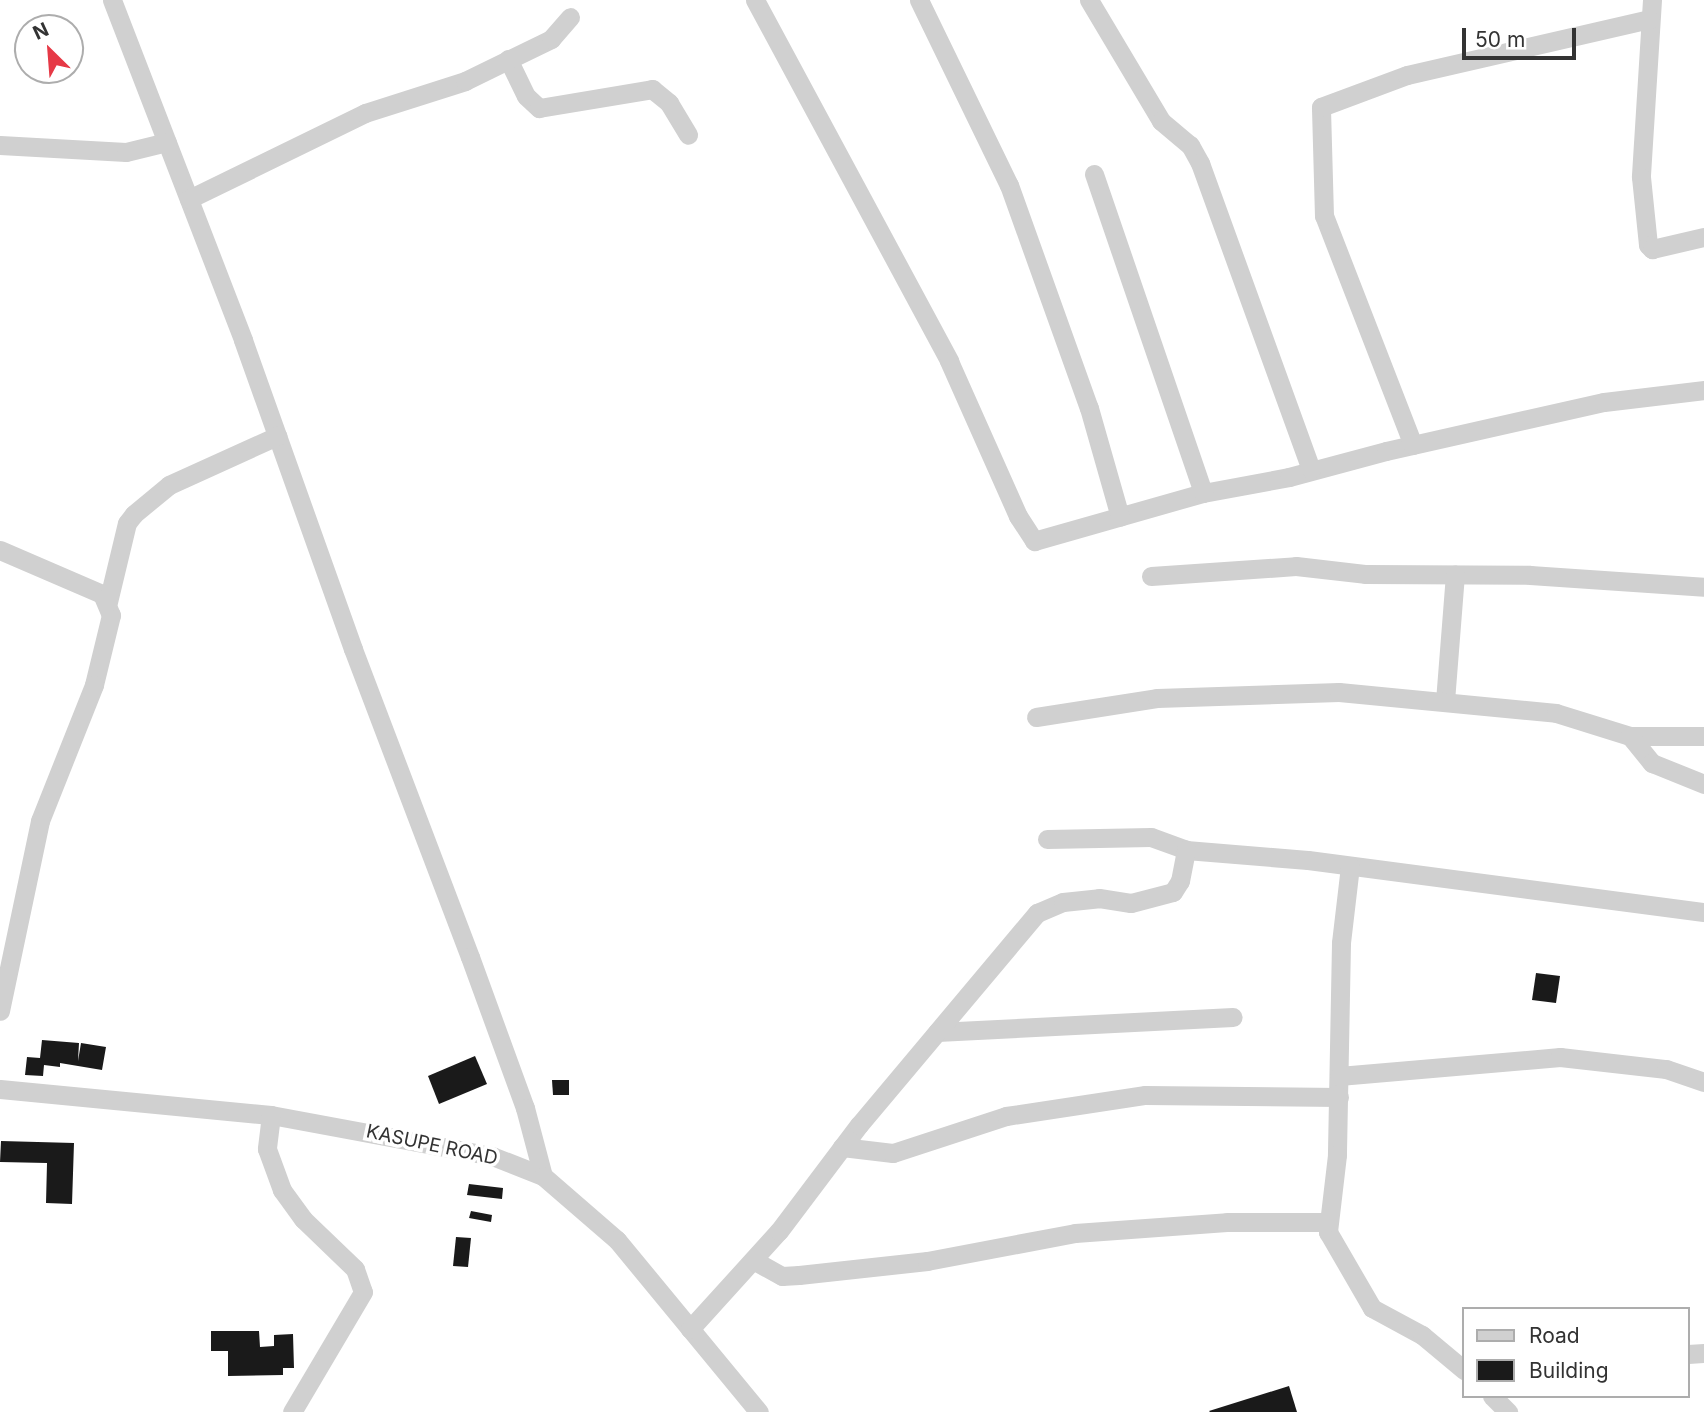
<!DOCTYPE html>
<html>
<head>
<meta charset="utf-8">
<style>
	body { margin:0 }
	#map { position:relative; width:1704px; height:1412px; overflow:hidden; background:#fff; font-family:Inter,sans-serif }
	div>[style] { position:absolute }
	.building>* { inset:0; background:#1a1a1a }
	.minor>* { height:19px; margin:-9.5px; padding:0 9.5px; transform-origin:9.5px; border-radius:9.5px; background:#d0d0d0 }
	span { translate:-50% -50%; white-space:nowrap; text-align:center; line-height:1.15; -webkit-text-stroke:7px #fff; paint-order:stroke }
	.street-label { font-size:19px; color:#333 }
	.legend { position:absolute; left:1462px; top:1307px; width:228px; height:91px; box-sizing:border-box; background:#fff; border:2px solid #adadad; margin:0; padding:9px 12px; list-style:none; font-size:21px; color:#333 }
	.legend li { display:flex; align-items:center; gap:14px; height:35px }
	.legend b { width:35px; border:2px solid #adadad }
	.north { position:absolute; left:14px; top:14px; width:70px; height:70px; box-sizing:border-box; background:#fff; border:2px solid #adadad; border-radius:50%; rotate:335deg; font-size:19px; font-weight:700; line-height:28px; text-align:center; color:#333 }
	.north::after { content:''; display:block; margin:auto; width:24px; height:32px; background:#e63946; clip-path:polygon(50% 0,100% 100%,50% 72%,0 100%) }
	.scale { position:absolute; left:1462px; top:28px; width:114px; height:32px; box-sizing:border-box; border:4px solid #333; border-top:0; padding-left:9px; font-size:21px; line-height:24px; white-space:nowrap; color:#333; -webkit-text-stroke:5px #fff; paint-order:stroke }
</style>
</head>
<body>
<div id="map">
	<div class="building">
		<div style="clip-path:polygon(1536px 973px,1560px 976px,1556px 1003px,1532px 1000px)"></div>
		<div style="clip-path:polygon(42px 1040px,79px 1043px,78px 1061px,81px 1043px,106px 1047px,102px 1070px,60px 1063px,60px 1067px,44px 1065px,43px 1076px,25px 1075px,27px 1057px,40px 1058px)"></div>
		<div style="clip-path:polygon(475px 1056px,487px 1084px,439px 1104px,428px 1076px)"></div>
		<div style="clip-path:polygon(552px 1080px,569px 1080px,569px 1095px,553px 1095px)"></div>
		<div style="clip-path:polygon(1px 1141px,74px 1143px,72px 1204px,46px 1203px,47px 1163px,0 1162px)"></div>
		<div style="clip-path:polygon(469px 1184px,503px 1188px,502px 1199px,467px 1195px)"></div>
		<div style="clip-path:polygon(471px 1211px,492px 1215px,491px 1222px,469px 1218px)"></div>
		<div style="clip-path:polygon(456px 1237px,471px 1238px,468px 1267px,453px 1266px)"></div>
		<div style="clip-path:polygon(211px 1331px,259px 1331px,260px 1347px,274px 1346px,274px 1335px,293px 1334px,294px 1368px,283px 1368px,283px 1375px,228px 1376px,228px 1351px,211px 1351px)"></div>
		<div style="clip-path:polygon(1289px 1386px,1297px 1412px,1210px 1412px,1209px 1411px)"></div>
	</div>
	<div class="minor">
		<div style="left:112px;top:0;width:364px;rotate:68.9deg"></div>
		<div style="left:243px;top:340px;width:328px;rotate:70.4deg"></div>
		<div style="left:353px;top:649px;width:329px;rotate:69.2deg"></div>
		<div style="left:470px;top:957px;width:161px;rotate:70deg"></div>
		<div style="left:525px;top:1108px;width:70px;rotate:75.2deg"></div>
		<div style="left:755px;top:0;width:410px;rotate:61.7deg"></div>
		<div style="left:949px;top:361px;width:170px;rotate:66deg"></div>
		<div style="left:1018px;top:516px;width:30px;rotate:57deg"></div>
		<div style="left:1034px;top:541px;width:176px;rotate:-15.9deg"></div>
		<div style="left:1203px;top:493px;width:87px;rotate:-10.5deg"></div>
		<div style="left:1289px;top:477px;width:100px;rotate:-15deg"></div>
		<div style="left:1386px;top:451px;width:223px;rotate:-12.7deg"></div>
		<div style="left:1604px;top:402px;width:101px;rotate:-6.8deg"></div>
		<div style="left:919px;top:0;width:206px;rotate:64.1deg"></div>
		<div style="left:1009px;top:185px;width:237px;rotate:70.3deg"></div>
		<div style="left:1089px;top:408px;width:113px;rotate:74.1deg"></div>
		<div style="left:1089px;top:0;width:141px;rotate:59.2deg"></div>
		<div style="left:1161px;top:121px;width:38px;rotate:40deg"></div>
		<div style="left:1190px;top:145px;width:21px;rotate:61deg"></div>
		<div style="left:1200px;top:163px;width:326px;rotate:70.1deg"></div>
		<div style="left:1652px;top:0;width:177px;rotate:93.6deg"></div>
		<div style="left:1641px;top:177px;width:68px;rotate:84.1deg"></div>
		<div style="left:1648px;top:245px;width:6px;rotate:45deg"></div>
		<div style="left:1652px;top:249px;width:53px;rotate:-13deg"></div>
		<div style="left:508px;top:59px;width:41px;rotate:64.1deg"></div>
		<div style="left:526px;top:96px;width:18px;rotate:43deg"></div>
		<div style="left:539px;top:108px;width:115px;rotate:-9.5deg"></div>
		<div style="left:652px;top:89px;width:22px;rotate:39deg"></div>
		<div style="left:669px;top:103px;width:37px;rotate:59deg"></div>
		<div style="left:0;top:145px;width:126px;rotate:3.2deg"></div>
		<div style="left:126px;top:152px;width:42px;rotate:-13.7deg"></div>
		<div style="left:1094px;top:174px;width:337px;rotate:71.1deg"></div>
		<div style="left:189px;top:199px;width:196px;rotate:-26deg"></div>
		<div style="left:365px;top:113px;width:105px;rotate:-17.7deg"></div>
		<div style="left:465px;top:81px;width:96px;rotate:-26deg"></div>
		<div style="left:551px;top:39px;width:29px;rotate:-49deg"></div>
		<div style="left:1413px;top:445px;width:246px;rotate:-111.2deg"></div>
		<div style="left:1324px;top:216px;width:109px;rotate:-91.6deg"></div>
		<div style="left:1321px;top:107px;width:92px;rotate:-20.4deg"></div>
		<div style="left:1407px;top:75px;width:249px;rotate:-13deg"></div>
		<div style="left:0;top:550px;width:111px;rotate:23.3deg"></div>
		<div style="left:102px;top:594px;width:23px;rotate:67deg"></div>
		<div style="left:111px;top:615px;width:72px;rotate:103.7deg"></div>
		<div style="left:94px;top:685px;width:146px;rotate:111.7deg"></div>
		<div style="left:40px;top:821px;width:194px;rotate:101.9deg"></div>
		<div style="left:1151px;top:576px;width:145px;rotate:-3.9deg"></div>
		<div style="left:1296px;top:566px;width:69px;rotate:6.6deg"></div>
		<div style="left:1365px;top:574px;width:165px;rotate:0.3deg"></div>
		<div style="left:1530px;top:575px;width:174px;rotate:3.9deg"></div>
		<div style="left:108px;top:602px;width:81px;rotate:-76.5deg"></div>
		<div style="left:127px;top:523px;width:11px;rotate:-52deg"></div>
		<div style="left:134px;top:514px;width:45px;rotate:-39.6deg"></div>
		<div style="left:169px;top:485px;width:119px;rotate:-24.4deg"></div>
		<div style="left:1445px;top:701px;width:127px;rotate:-85.5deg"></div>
		<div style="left:1036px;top:717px;width:122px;rotate:-8.9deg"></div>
		<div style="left:1157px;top:698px;width:182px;rotate:-1.9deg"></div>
		<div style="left:1339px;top:692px;width:218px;rotate:5.5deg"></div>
		<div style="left:1556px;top:713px;width:77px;rotate:17.3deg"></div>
		<div style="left:1630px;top:736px;width:74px"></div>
		<div style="left:1630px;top:736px;width:35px;rotate:51deg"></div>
		<div style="left:1652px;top:763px;width:56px;rotate:22deg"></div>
		<div style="left:1047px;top:839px;width:104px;rotate:-1.1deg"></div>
		<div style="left:1151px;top:837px;width:37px;rotate:20deg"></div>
		<div style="left:1186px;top:850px;width:122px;rotate:4.7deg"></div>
		<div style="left:1308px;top:860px;width:399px;rotate:7.5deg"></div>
		<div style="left:1350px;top:866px;width:78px;rotate:96.7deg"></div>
		<div style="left:1341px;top:943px;width:212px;rotate:91.1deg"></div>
		<div style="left:1337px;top:1155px;width:78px;rotate:96.7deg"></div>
		<div style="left:1328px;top:1232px;width:88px;rotate:59.9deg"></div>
		<div style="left:1372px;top:1308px;width:57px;rotate:28.4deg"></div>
		<div style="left:1422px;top:1335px;width:55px;rotate:39.8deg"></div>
		<div style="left:937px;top:1032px;width:296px;rotate:-2.9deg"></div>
		<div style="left:1339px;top:1076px;width:222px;rotate:-4.9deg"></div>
		<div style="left:1560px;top:1057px;width:107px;rotate:6.5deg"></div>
		<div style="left:1666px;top:1069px;width:40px;rotate:18.9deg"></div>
		<div style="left:0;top:1089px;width:272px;rotate:5.5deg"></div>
		<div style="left:271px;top:1115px;width:225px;rotate:10.5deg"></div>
		<div style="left:492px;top:1156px;width:55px;rotate:21.4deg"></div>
		<div style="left:543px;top:1176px;width:98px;rotate:40.9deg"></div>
		<div style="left:617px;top:1240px;width:223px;rotate:50.5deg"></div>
		<div style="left:271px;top:1115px;width:34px;rotate:97deg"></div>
		<div style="left:267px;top:1149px;width:44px;rotate:69.9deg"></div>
		<div style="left:282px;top:1190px;width:36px;rotate:54deg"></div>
		<div style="left:303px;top:1219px;width:72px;rotate:43.9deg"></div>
		<div style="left:355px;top:1269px;width:24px;rotate:71deg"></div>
		<div style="left:363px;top:1292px;width:139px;rotate:120.6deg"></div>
		<div style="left:842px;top:1147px;width:51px;rotate:6.7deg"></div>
		<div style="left:893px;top:1153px;width:119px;rotate:-18.1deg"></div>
		<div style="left:1006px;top:1116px;width:141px;rotate:-8.6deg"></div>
		<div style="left:1145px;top:1095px;width:194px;rotate:0.6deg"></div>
		<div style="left:753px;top:1260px;width:33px;rotate:29deg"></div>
		<div style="left:782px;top:1276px;width:17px;rotate:-3deg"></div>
		<div style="left:799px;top:1275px;width:129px;rotate:-6.2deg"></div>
		<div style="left:927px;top:1261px;width:151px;rotate:-10.7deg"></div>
		<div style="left:1075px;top:1233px;width:152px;rotate:-4.1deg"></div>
		<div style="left:1227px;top:1222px;width:100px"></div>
		<div style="left:690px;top:1329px;width:132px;rotate:-47.8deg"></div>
		<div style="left:779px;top:1231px;width:133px;rotate:-53deg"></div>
		<div style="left:859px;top:1125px;width:277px;rotate:-50deg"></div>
		<div style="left:1037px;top:913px;width:28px;rotate:-23deg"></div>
		<div style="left:1063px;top:902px;width:36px;rotate:-6deg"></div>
		<div style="left:1099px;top:898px;width:32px;rotate:9deg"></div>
		<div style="left:1131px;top:903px;width:43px;rotate:-14.7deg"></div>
		<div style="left:1173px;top:892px;width:13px;rotate:-58deg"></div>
		<div style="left:1180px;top:881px;width:32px;rotate:-79deg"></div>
		<div style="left:1688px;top:1354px;width:16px;rotate:-4deg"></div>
		<div style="left:1492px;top:1396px;width:23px;rotate:45deg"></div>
	</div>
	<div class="street-label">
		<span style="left:432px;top:1145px;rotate:12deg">KASUPE ROAD</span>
	</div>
	<ul class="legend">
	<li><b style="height:9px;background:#d0d0d0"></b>Road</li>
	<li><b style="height:19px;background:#1a1a1a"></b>Building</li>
	</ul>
	<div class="north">N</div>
	<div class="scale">50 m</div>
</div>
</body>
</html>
